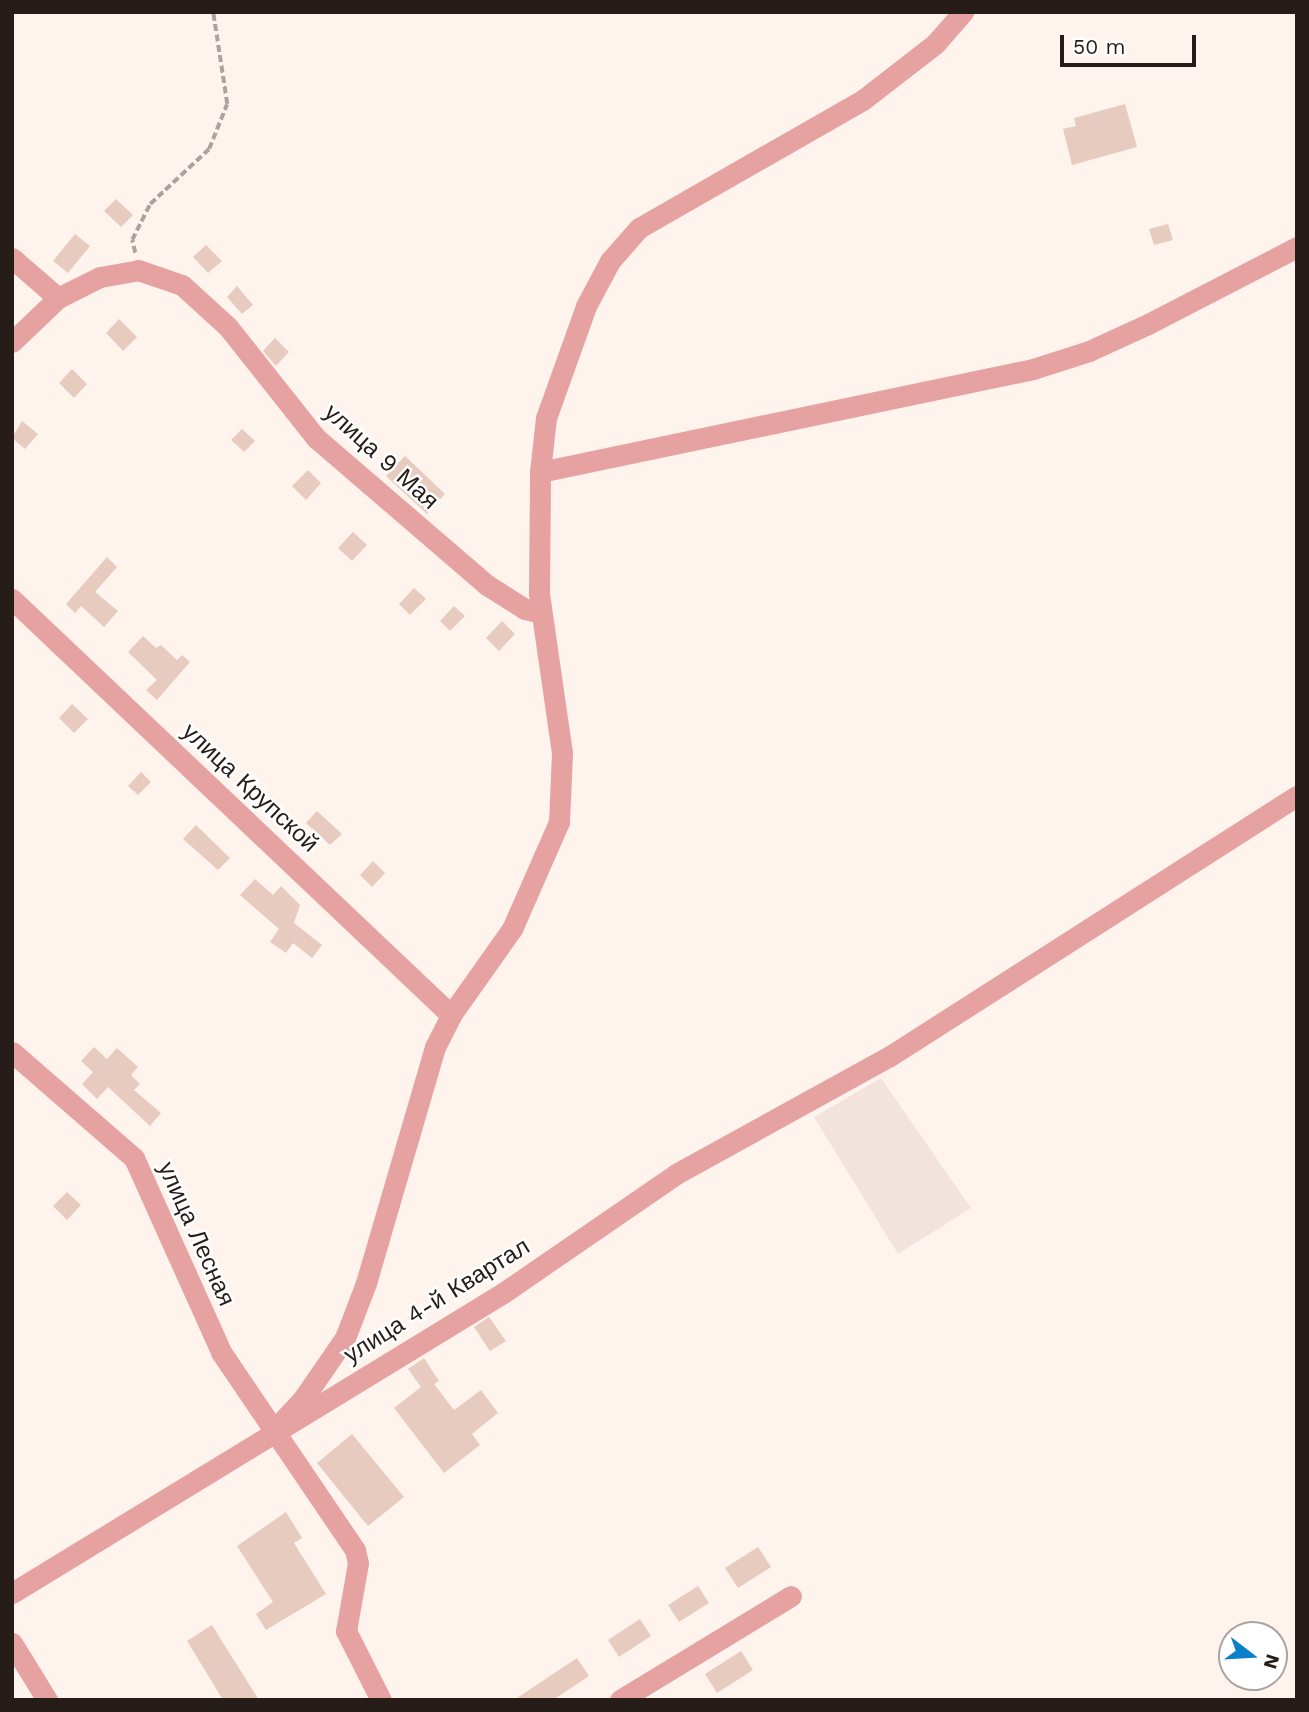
<!DOCTYPE html>
<html>
<head>
<meta charset="utf-8">
<style>
	body { margin:0 }
	#map { position:relative; width:1309px; height:1712px; overflow:hidden; background:#fff3ee; font-family:"Work Sans",sans-serif }
	div>[style] { position:absolute }
	.built>* { inset:0; background:#f2e4dd }
	.building>* { inset:0; background:#e6cbbe }
	.path>* { height:3.5px; margin-top:-1.75px; transform-origin:0; background:repeating-linear-gradient(90deg,#ada29d 0 7px,transparent 0 10.5px) }
	.minor>* { height:21px; margin:-10.5px; padding:0 10.5px; transform-origin:10.5px; border-radius:10.5px; background:#e6a2a1 }
	span { translate:-50% -50%; white-space:nowrap; text-align:center; line-height:1.15; -webkit-text-stroke:5px #fff; paint-order:stroke }
	.street-label { font-size:24px; color:#271d18 }
	.frame { position:absolute; inset:0; border:14px solid #271d18; pointer-events:none }
	.north { position:absolute; left:1218px; top:1621px; width:70px; height:70px; box-sizing:border-box; background:#fff; border:2px solid #a9a5a3; border-radius:50%; rotate:107deg; font-size:19px; font-weight:700; line-height:28px; text-align:center; color:#271d18 }
	.north::after { content:''; display:block; margin:auto; width:24px; height:32px; background:#0980c9; clip-path:polygon(50% 0,100% 100%,50% 72%,0 100%) }
	.scale { position:absolute; left:1060px; top:35px; width:136px; height:32px; box-sizing:border-box; border:4px solid #271d18; border-top:0; padding-left:9px; font-size:21px; line-height:24px; white-space:nowrap; color:#271d18; -webkit-text-stroke:5px #fff; paint-order:stroke }
</style>
</head>
<body>
<div id="map">
	<div class="built">
		<div style="clip-path:polygon(881px 1078px,971px 1208px,898px 1254px,814px 1117px)"></div>
	</div>
	<div class="building">
		<div style="clip-path:polygon(1125px 104px,1137px 147px,1072px 165px,1063px 129px,1076px 126px,1074px 118px)"></div>
		<div style="clip-path:polygon(116px 199px,133px 215px,121px 227px,104px 211px)"></div>
		<div style="clip-path:polygon(1168px 224px,1173px 240px,1154px 245px,1149px 229px)"></div>
		<div style="clip-path:polygon(75px 234px,90px 246px,68px 273px,53px 261px)"></div>
		<div style="clip-path:polygon(206px 245px,222px 261px,208px 273px,193px 257px)"></div>
		<div style="clip-path:polygon(237px 286px,253px 305px,242px 314px,227px 297px)"></div>
		<div style="clip-path:polygon(119px 319px,137px 337px,123px 351px,106px 333px)"></div>
		<div style="clip-path:polygon(275px 338px,289px 352px,276px 366px,263px 351px)"></div>
		<div style="clip-path:polygon(72px 369px,87px 384px,74px 398px,59px 383px)"></div>
		<div style="clip-path:polygon(22px 421px,38px 434px,25px 449px,12px 438px)"></div>
		<div style="clip-path:polygon(242px 429px,255px 441px,244px 452px,231px 440px)"></div>
		<div style="clip-path:polygon(405px 456px,445px 494px,427px 514px,386px 476px)"></div>
		<div style="clip-path:polygon(308px 470px,321px 483px,306px 500px,292px 486px)"></div>
		<div style="clip-path:polygon(353px 532px,367px 545px,352px 561px,338px 548px)"></div>
		<div style="clip-path:polygon(107px 557px,117px 567px,95px 592px,118px 611px,104px 627px,81px 606px,75px 613px,66px 604px)"></div>
		<div style="clip-path:polygon(414px 588px,426px 599px,410px 615px,399px 604px)"></div>
		<div style="clip-path:polygon(454px 606px,465px 616px,450px 631px,440px 621px)"></div>
		<div style="clip-path:polygon(502px 621px,515px 634px,499px 651px,486px 638px)"></div>
		<div style="clip-path:polygon(143px 636px,156px 648px,161px 645px,177px 660px,182px 655px,190px 662px,157px 700px,146px 690px,157px 680px,128px 652px)"></div>
		<div style="clip-path:polygon(72px 704px,88px 719px,74px 733px,59px 718px)"></div>
		<div style="clip-path:polygon(141px 772px,151px 782px,138px 795px,128px 786px)"></div>
		<div style="clip-path:polygon(317px 811px,342px 834px,330px 845px,306px 823px)"></div>
		<div style="clip-path:polygon(196px 825px,230px 858px,218px 870px,183px 839px)"></div>
		<div style="clip-path:polygon(373px 861px,385px 873px,372px 887px,360px 875px)"></div>
		<div style="clip-path:polygon(255px 879px,273px 895px,281px 886px,300px 905px,294px 923px,322px 945px,312px 958px,293px 943px,286px 953px,270px 942px,279px 929px,240px 895px)"></div>
		<div style="clip-path:polygon(94px 1047px,107px 1059px,117px 1048px,138px 1067px,131px 1075px,140px 1084px,134px 1090px,161px 1113px,150px 1126px,108px 1087px,97px 1099px,82px 1084px,93px 1072px,81px 1061px)"></div>
		<div style="clip-path:polygon(67px 1192px,81px 1205px,67px 1220px,53px 1206px)"></div>
		<div style="clip-path:polygon(489px 1317px,506px 1341px,490px 1351px,474px 1327px)"></div>
		<div style="clip-path:polygon(424px 1358px,439px 1381px,434px 1384px,454px 1410px,481px 1390px,498px 1413px,472px 1434px,480px 1445px,444px 1473px,394px 1408px,421px 1387px,408px 1369px)"></div>
		<div style="clip-path:polygon(352px 1434px,404px 1497px,368px 1526px,317px 1463px)"></div>
		<div style="clip-path:polygon(286px 1512px,302px 1538px,294px 1543px,326px 1594px,266px 1630px,256px 1614px,273px 1602px,237px 1546px)"></div>
		<div style="clip-path:polygon(758px 1547px,771px 1567px,738px 1588px,725px 1568px)"></div>
		<div style="clip-path:polygon(698px 1586px,709px 1603px,679px 1622px,668px 1605px)"></div>
		<div style="clip-path:polygon(640px 1619px,651px 1636px,619px 1657px,608px 1640px)"></div>
		<div style="clip-path:polygon(212px 1625px,235px 1662px,259px 1700px,223px 1700px,214px 1685px,187px 1641px)"></div>
		<div style="clip-path:polygon(741px 1651px,753px 1670px,717px 1693px,705px 1674px)"></div>
		<div style="clip-path:polygon(577px 1658px,589px 1676px,553px 1700px,514px 1700px)"></div>
	</div>
	<div class="path">
		<div style="left:135px;top:253px;width:13px;rotate:-103deg"></div>
		<div style="left:132px;top:240px;width:40px;rotate:-63.4deg"></div>
		<div style="left:150px;top:204px;width:81px;rotate:-43deg"></div>
		<div style="left:209px;top:149px;width:48px;rotate:-68.2deg"></div>
		<div style="left:227px;top:104px;width:93px;rotate:-98.7deg"></div>
	</div>
	<div class="minor">
		<div style="left:12px;top:258px;width:61px;rotate:41deg"></div>
		<div style="left:12px;top:342px;width:64px;rotate:-43.7deg"></div>
		<div style="left:58px;top:298px;width:47px;rotate:-26.6deg"></div>
		<div style="left:100px;top:277px;width:39px;rotate:-10deg"></div>
		<div style="left:138px;top:270px;width:46px;rotate:18.8deg"></div>
		<div style="left:182px;top:285px;width:62px;rotate:42.4deg"></div>
		<div style="left:228px;top:327px;width:142px;rotate:51.6deg"></div>
		<div style="left:316px;top:438px;width:225px;rotate:40.7deg"></div>
		<div style="left:487px;top:585px;width:45px;rotate:32.3deg"></div>
		<div style="left:525px;top:609px;width:16px;rotate:14deg"></div>
		<div style="left:540px;top:472px;width:504px;rotate:-11.8deg"></div>
		<div style="left:1033px;top:369px;width:59px;rotate:-17.8deg"></div>
		<div style="left:1089px;top:351px;width:65px;rotate:-24.6deg"></div>
		<div style="left:1148px;top:324px;width:168px;rotate:-27.3deg"></div>
		<div style="left:12px;top:599px;width:605px;rotate:43.46deg"></div>
		<div style="left:12px;top:1052px;width:162px;rotate:41deg"></div>
		<div style="left:134px;top:1158px;width:213px;rotate:65.8deg"></div>
		<div style="left:221px;top:1352px;width:239px;rotate:55.9deg"></div>
		<div style="left:355px;top:1550px;width:13px;rotate:77deg"></div>
		<div style="left:358px;top:1563px;width:69px;rotate:100deg"></div>
		<div style="left:346px;top:1631px;width:77px;rotate:63.1deg"></div>
		<div style="left:273px;top:1431px;width:44px;rotate:-46.8deg"></div>
		<div style="left:303px;top:1399px;width:74px;rotate:-55.5deg"></div>
		<div style="left:345px;top:1338px;width:59px;rotate:-69.1deg"></div>
		<div style="left:366px;top:1283px;width:246px;rotate:-73.7deg"></div>
		<div style="left:435px;top:1047px;width:36px;rotate:-63deg"></div>
		<div style="left:451px;top:1015px;width:105px;rotate:-54.7deg"></div>
		<div style="left:512px;top:929px;width:117px;rotate:-66.3deg"></div>
		<div style="left:559px;top:822px;width:69px;rotate:-87.5deg"></div>
		<div style="left:562px;top:753px;width:162px;rotate:-98.2deg"></div>
		<div style="left:539px;top:593px;width:121px;rotate:-89.5deg"></div>
		<div style="left:540px;top:472px;width:54px;rotate:-83.7deg"></div>
		<div style="left:546px;top:418px;width:119px;rotate:-70.3deg"></div>
		<div style="left:586px;top:306px;width:51px;rotate:-61.9deg"></div>
		<div style="left:610px;top:261px;width:44px;rotate:-48.7deg"></div>
		<div style="left:639px;top:228px;width:259px;rotate:-29.8deg"></div>
		<div style="left:864px;top:99px;width:90px;rotate:-37.8deg"></div>
		<div style="left:935px;top:44px;width:43px;rotate:-48.8deg"></div>
		<div style="left:12px;top:1593px;width:575px;rotate:-31.42deg"></div>
		<div style="left:503px;top:1293px;width:210px;rotate:-34.5deg"></div>
		<div style="left:676px;top:1174px;width:244px;rotate:-28.9deg"></div>
		<div style="left:890px;top:1056px;width:483px;rotate:-32.6deg"></div>
		<div style="left:12px;top:1643px;width:67px;rotate:58.4deg"></div>
		<div style="left:620px;top:1700px;width:200px;rotate:-31.3deg"></div>
	</div>
	<div class="street-label">
		<span style="left:381px;top:457px;rotate:42deg">улица 9 Мая</span>
		<span style="left:250px;top:788px;rotate:43deg">улица Крупской</span>
		<span style="left:196px;top:1234px;rotate:66deg">улица Лесная</span>
		<span style="left:437px;top:1301px;rotate:-32deg">улица 4-й Квартал</span>
	</div>
	<div class="frame"></div>
	<div class="north">N</div>
	<div class="scale">50 m</div>
</div>
</body>
</html>
